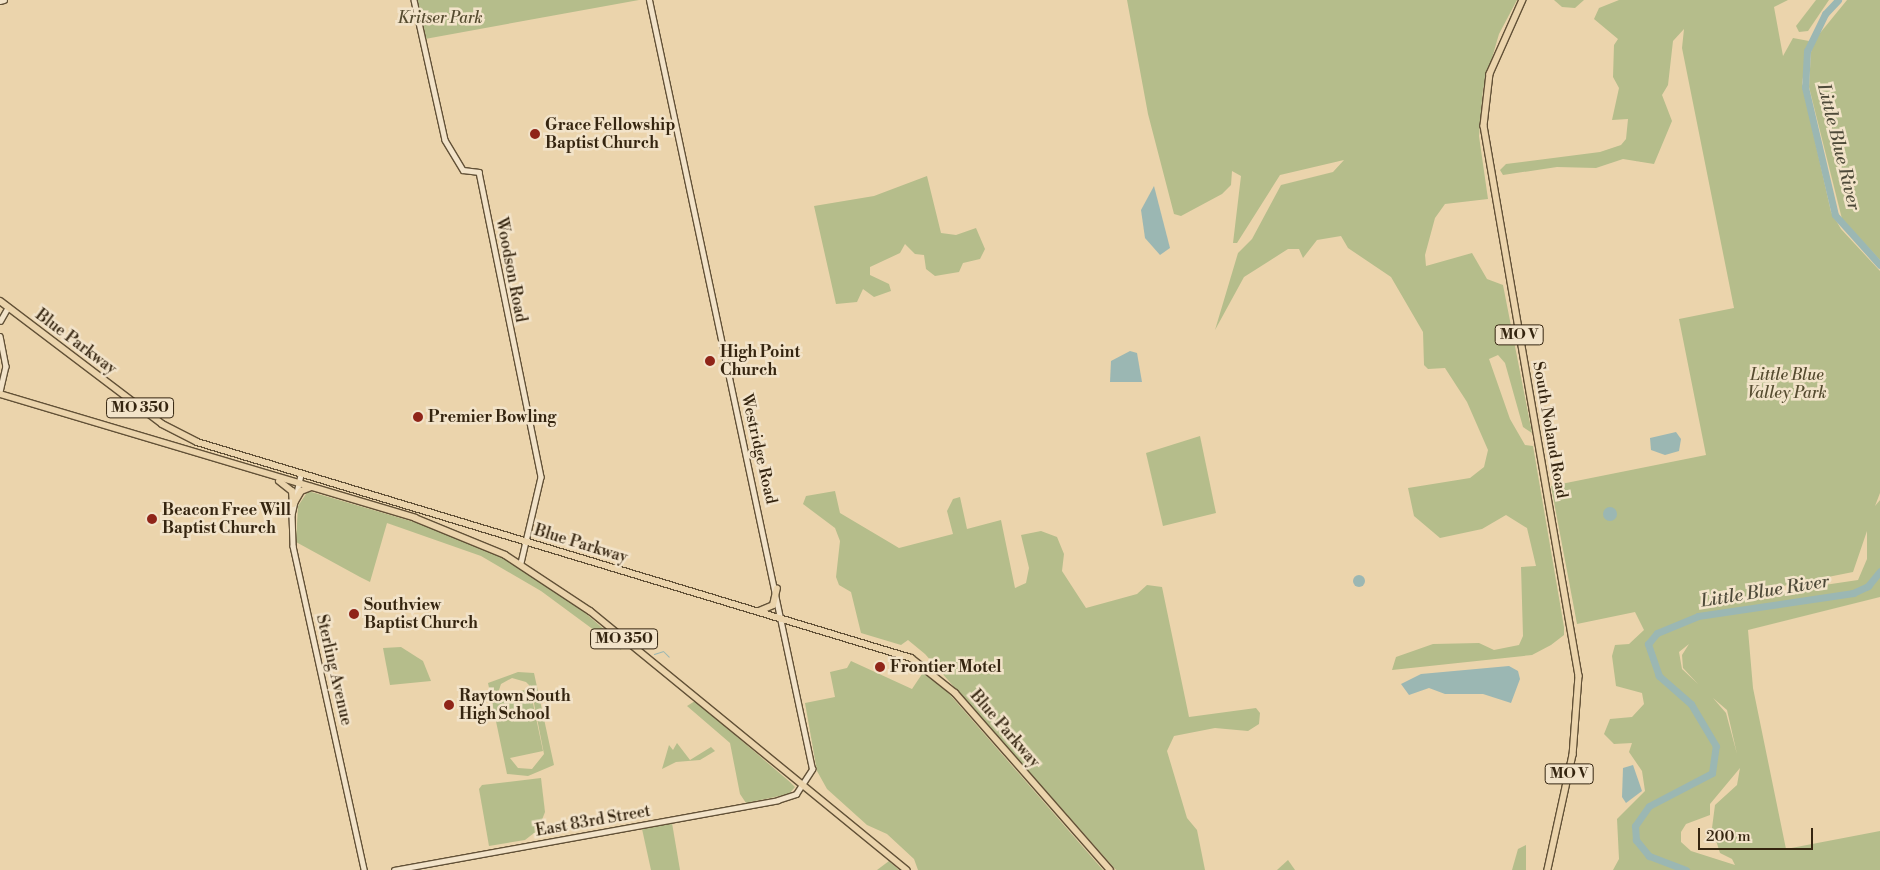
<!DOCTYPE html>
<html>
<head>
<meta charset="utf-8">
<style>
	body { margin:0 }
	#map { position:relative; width:1880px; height:870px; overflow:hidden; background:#ebd4ac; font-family:"Libre Bodoni",serif }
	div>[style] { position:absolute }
	.green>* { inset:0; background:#b5bd8b }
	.water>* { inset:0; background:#9bb7b3 }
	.round { border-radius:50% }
	.stream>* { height:1px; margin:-0.5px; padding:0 0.5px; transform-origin:0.5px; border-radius:0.5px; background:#9bb7b3 }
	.river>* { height:7px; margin:-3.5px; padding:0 3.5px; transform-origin:3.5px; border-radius:3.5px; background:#9bb7b3 }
	.roads { filter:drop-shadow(1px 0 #625137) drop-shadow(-1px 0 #625137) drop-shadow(0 1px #625137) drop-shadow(0 -1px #625137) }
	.minor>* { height:4.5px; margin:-2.25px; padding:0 2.25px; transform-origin:2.25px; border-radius:2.25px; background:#f2e3c9 }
	.major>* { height:5.5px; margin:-2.75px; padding:0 2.75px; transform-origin:2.75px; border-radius:2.75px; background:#ebd4ac }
	.highway>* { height:6px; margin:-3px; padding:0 3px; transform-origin:3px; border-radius:3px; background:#ebd4ac }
	.dots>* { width:14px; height:14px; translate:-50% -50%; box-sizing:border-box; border:2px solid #f2e3c9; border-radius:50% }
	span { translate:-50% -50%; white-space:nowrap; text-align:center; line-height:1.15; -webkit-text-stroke:5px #f2e3c9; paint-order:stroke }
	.shield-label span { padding:1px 4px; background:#f2e3c9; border:1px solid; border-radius:4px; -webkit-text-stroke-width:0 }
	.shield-label { font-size:15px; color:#352510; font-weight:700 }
	.park-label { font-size:16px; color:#554b2f; font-style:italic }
	.poi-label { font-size:16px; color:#352510; font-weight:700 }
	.left { translate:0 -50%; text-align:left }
	.street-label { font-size:16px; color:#352510 }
	.water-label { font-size:18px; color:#4e4a39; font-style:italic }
	.scale { position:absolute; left:1698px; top:828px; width:115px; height:22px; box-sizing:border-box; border:2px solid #352510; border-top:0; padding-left:6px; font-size:15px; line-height:18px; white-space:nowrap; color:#352510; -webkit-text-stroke:4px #f2e3c9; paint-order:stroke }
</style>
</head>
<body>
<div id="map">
	<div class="green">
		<div style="clip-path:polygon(417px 0,639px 0,425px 39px)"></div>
		<div style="clip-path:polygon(1127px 0,1517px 0,1499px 34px,1483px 89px,1479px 136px,1488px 199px,1445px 204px,1435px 218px,1425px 255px,1426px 266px,1472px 253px,1487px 279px,1503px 285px,1532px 433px,1523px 427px,1505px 363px,1498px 355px,1489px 359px,1510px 419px,1525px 445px,1533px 446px,1564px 627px,1564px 635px,1551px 645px,1532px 655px,1392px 670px,1396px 657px,1433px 644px,1479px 643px,1494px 650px,1519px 645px,1523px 636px,1521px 567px,1536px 566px,1527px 528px,1506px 515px,1482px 529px,1440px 538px,1414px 516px,1408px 488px,1470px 478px,1484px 467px,1488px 450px,1467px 402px,1445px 368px,1428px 369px,1424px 365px,1423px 332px,1391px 277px,1348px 248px,1341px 236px,1317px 240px,1303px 258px,1299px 249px,1288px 249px,1244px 277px,1215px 330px,1238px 253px,1252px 239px,1281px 185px,1333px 172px,1344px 160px,1280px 175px,1237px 243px,1233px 243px,1241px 176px,1232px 171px,1231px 185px,1222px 194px,1181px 216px,1174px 214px,1148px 114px)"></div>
		<div style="clip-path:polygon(1554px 0,1584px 0,1575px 8px,1562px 7px)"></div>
		<div style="clip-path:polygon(evenodd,1619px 0,1788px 0,1774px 7px,1783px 56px,1793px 38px,1809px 41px,1802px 83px,1831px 212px,1841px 229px,1880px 271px,1880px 493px,1875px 506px,1880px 500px,1880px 597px,1748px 630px,1753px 688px,1786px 849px,1880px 831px,1880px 870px,1613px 870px,1619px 859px,1617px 819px,1645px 791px,1642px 771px,1629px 752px,1632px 743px,1614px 744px,1604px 734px,1610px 719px,1632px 717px,1644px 704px,1642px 693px,1616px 686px,1612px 656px,1615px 645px,1629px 644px,1644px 630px,1635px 612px,1577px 624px,1551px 486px,1706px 455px,1679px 319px,1734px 308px,1682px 48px,1684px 29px,1673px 41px,1668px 85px,1662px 95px,1672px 121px,1654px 164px,1623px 159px,1596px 168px,1557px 167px,1503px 175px,1500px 170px,1506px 164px,1600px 152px,1621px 145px,1626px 139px,1628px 119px,1612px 120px,1619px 88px,1613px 77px,1614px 45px,1618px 39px,1594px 19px,1599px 8px,1619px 0,1867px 531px,1867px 559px,1858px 580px,1784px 591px,1778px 587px,1853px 572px,1867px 531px,1619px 0,1689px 644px,1682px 655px,1683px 668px,1698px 684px,1682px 669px,1679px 652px,1689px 644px,1619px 0,1713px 698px,1727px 710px,1737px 754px,1726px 713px,1713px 698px,1619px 0,1740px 768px,1737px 785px,1715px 805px,1712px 828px,1720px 853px,1732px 859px,1735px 865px,1691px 851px,1681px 842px,1681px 832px,1686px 824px,1710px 815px,1710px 804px,1740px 768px)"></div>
		<div style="clip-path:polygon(1816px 0,1829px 0,1808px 31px,1799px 32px,1796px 26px)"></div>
		<div style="clip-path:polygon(1847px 0,1880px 0,1880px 260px,1842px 219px,1809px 87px,1811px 52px,1816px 38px)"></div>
		<div style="clip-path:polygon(927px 176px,941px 233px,956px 235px,976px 228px,985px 249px,980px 259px,963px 263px,959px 272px,935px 276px,926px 269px,924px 255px,915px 254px,905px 244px,900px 253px,870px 267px,870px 275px,889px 284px,891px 291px,874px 297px,863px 289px,857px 302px,836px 304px,814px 206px,874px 196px)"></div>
		<div style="clip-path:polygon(1200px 436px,1216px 513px,1163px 526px,1146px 453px)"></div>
		<div style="clip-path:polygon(308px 491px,421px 524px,512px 562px,568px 598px,622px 645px,621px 650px,541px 591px,481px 556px,387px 523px,370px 582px,360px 577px,296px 542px,298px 506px)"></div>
		<div style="clip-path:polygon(835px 491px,840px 513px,899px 548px,953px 534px,947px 511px,953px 499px,960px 497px,967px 529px,1001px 520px,1015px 588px,1026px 583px,1029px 568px,1021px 535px,1041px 531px,1057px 537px,1064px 554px,1062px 571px,1086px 608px,1137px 594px,1147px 585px,1162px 587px,1189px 717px,1256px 708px,1260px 713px,1259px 724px,1248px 731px,1215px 728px,1174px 736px,1167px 751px,1187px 818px,1197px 830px,1205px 870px,1116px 870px,925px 654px,908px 640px,901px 645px,861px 633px,851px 592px,839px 585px,836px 577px,840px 541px,835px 528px,803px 504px,806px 496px)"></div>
		<div style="clip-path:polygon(401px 647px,423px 661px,431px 681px,390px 685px,383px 648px)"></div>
		<div style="clip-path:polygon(851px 661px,912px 689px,924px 671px,938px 681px,1103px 870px,918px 870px,914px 859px,887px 834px,867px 825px,827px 789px,817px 771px,805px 703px,835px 697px,830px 672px,847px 668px)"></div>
		<div style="clip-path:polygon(evenodd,518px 672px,534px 673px,554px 765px,528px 776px,507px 774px,488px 683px,518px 672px,512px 678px,526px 682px,529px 685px,532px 693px,544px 754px,532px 769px,518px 768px,510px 758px,543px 751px,530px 689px,497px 696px,501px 684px,512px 678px)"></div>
		<div style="clip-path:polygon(695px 701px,790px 782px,795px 787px,789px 794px,746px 803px,740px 794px,730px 743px,687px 706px)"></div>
		<div style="clip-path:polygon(677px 743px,690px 760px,711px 747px,715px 751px,700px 760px,676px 762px,662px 769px,669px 745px,673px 750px)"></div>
		<div style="clip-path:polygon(541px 778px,545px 812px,538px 830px,525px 840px,489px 846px,479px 789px,482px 785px)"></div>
		<div style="clip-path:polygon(672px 823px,680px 870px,651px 870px,642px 829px)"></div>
		<div style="clip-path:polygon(1526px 845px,1526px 870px,1512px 870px,1518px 849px)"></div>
		<div style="clip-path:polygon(1288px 860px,1295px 870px,1277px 870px)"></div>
		<div style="clip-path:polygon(889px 861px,899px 870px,877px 870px)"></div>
	</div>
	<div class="water">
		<div style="clip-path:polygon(1154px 186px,1170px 248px,1160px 255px,1145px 238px,1141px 210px)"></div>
		<div style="clip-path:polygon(1130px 351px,1137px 353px,1142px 382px,1110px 382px,1111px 361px)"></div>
		<div style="clip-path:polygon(1676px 432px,1681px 439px,1679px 451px,1665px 455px,1651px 450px,1650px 438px)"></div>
		<div class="round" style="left:1603px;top:507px;width:14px;height:14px"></div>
		<div class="round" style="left:1353px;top:575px;width:12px;height:12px"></div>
		<div style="clip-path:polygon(1509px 666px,1518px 671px,1520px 679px,1511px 703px,1483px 694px,1445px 694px,1429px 688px,1409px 695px,1401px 684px,1421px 674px)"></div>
		<div style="clip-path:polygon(1633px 765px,1642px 791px,1626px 803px,1622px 797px,1623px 768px)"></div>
	</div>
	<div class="stream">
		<div style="left:654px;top:654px;width:9px;rotate:-18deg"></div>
		<div style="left:663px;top:651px;width:8px;rotate:45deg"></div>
	</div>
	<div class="river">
		<div style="left:1838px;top:0;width:19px;rotate:133deg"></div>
		<div style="left:1825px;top:14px;width:41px;rotate:115.9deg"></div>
		<div style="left:1807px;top:51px;width:36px;rotate:93deg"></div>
		<div style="left:1805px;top:87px;width:131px;rotate:76.8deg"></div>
		<div style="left:1835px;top:215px;width:67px;rotate:48deg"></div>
		<div style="left:1686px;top:870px;width:40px;rotate:-159deg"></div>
		<div style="left:1649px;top:856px;width:21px;rotate:-129deg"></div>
		<div style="left:1636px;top:840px;width:14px;rotate:-94deg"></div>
		<div style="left:1635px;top:826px;width:24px;rotate:-55deg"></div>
		<div style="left:1649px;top:806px;width:71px;rotate:-27.6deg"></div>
		<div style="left:1712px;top:773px;width:27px;rotate:-82deg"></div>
		<div style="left:1716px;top:746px;width:49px;rotate:-120.8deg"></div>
		<div style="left:1691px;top:704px;width:43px;rotate:-138.8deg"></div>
		<div style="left:1659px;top:676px;width:34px;rotate:-109deg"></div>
		<div style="left:1648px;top:644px;width:14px;rotate:-51deg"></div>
		<div style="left:1657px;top:633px;width:44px;rotate:-22.5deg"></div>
		<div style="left:1698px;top:616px;width:157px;rotate:-8.4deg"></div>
		<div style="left:1853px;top:593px;width:17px;rotate:-25deg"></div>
		<div style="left:1868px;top:586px;width:19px;rotate:-51deg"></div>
	</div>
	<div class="roads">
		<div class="minor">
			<div style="left:414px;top:0;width:143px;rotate:77.5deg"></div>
			<div style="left:445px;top:140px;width:35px;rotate:59deg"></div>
			<div style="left:463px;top:170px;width:16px;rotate:7deg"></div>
			<div style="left:479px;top:172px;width:311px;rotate:78.5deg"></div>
			<div style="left:541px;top:477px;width:88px;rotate:103.1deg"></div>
			<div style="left:0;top:1px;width:4px;rotate:-14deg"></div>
			<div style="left:0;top:321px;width:16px;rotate:-60deg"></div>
			<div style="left:0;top:336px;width:31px;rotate:79deg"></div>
			<div style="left:6px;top:366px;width:28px;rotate:103deg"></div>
			<div style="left:301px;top:475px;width:41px;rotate:102.7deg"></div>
			<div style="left:292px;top:515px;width:31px;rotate:88deg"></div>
			<div style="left:293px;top:546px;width:332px;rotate:77.6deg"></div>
			<div style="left:394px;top:870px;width:390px;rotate:-10.3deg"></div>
			<div style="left:778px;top:800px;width:19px;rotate:-18deg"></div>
			<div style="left:796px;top:794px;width:30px;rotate:-57deg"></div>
			<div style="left:812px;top:769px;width:786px;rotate:-101.97deg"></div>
		</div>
		<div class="major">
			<div style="left:1523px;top:0;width:81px;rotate:114deg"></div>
			<div style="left:1490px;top:74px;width:52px;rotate:96.6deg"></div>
			<div style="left:1484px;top:126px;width:558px;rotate:80.2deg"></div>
			<div style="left:1579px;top:676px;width:79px;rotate:94.3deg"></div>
			<div style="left:1573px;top:755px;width:118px;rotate:102.3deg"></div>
		</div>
		<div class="highway">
			<div style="left:0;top:301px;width:203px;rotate:37.2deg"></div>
			<div style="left:162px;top:424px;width:39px;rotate:27deg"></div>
			<div style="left:197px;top:442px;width:746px;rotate:16.83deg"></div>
			<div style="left:911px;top:658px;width:56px;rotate:38.5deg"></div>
			<div style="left:955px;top:693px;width:235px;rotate:48.8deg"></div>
			<div style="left:0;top:394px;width:433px;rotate:16.6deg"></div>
			<div style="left:415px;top:518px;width:97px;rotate:22.3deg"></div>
			<div style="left:505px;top:555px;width:102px;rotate:33.4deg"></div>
			<div style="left:590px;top:611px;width:409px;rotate:39.3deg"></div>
			<div style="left:279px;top:481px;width:16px;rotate:38deg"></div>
			<div style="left:292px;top:491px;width:13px;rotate:86deg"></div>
			<div style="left:294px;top:503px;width:14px;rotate:-60deg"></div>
			<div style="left:301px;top:491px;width:11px;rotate:-22deg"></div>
			<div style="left:759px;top:611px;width:15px;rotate:-23deg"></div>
			<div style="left:773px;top:605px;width:17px;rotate:-77deg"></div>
		</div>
	</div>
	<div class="dots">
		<div style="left:535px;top:134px;background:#8f2418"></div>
		<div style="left:710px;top:361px;background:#8f2418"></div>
		<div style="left:418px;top:417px;background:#8f2418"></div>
		<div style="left:152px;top:519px;background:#8f2418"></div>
		<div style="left:354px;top:614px;background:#8f2418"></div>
		<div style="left:880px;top:667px;background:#8f2418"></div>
		<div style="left:449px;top:705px;background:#8f2418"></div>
	</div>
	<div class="shield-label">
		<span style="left:1519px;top:335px">MO V</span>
		<span style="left:140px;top:408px">MO 350</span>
		<span style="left:624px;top:639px">MO 350</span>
		<span style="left:1569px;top:774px">MO V</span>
	</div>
	<div class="park-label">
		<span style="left:440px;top:18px">Kritser Park</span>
		<span style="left:1787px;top:384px">Little Blue<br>Valley Park</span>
	</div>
	<div class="poi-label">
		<span class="left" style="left:545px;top:134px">Grace Fellowship<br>Baptist Church</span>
		<span class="left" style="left:720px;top:361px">High Point<br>Church</span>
		<span class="left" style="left:428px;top:417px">Premier Bowling</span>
		<span class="left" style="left:162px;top:519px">Beacon Free Will<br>Baptist Church</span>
		<span class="left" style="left:364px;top:614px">Southview<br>Baptist Church</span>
		<span class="left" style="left:890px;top:667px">Frontier Motel</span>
		<span class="left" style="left:459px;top:705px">Raytown South<br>High School</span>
	</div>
	<div class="street-label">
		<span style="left:511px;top:270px;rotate:79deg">Woodson Road</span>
		<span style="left:76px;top:342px;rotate:37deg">Blue Parkway</span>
		<span style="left:1550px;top:430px;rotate:80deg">South Noland Road</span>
		<span style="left:759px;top:449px;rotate:77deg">Westridge Road</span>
		<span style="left:581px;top:544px;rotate:17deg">Blue Parkway</span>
		<span style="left:334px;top:670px;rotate:77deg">Sterling Avenue</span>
		<span style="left:1005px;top:729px;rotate:49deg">Blue Parkway</span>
		<span style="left:593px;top:821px;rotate:-10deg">East 83rd Street</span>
	</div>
	<div class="water-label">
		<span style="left:1838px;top:147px;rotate:76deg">Little Blue River</span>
		<span style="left:1765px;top:592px;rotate:-9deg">Little Blue River</span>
	</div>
	<div class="scale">200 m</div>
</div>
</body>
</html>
